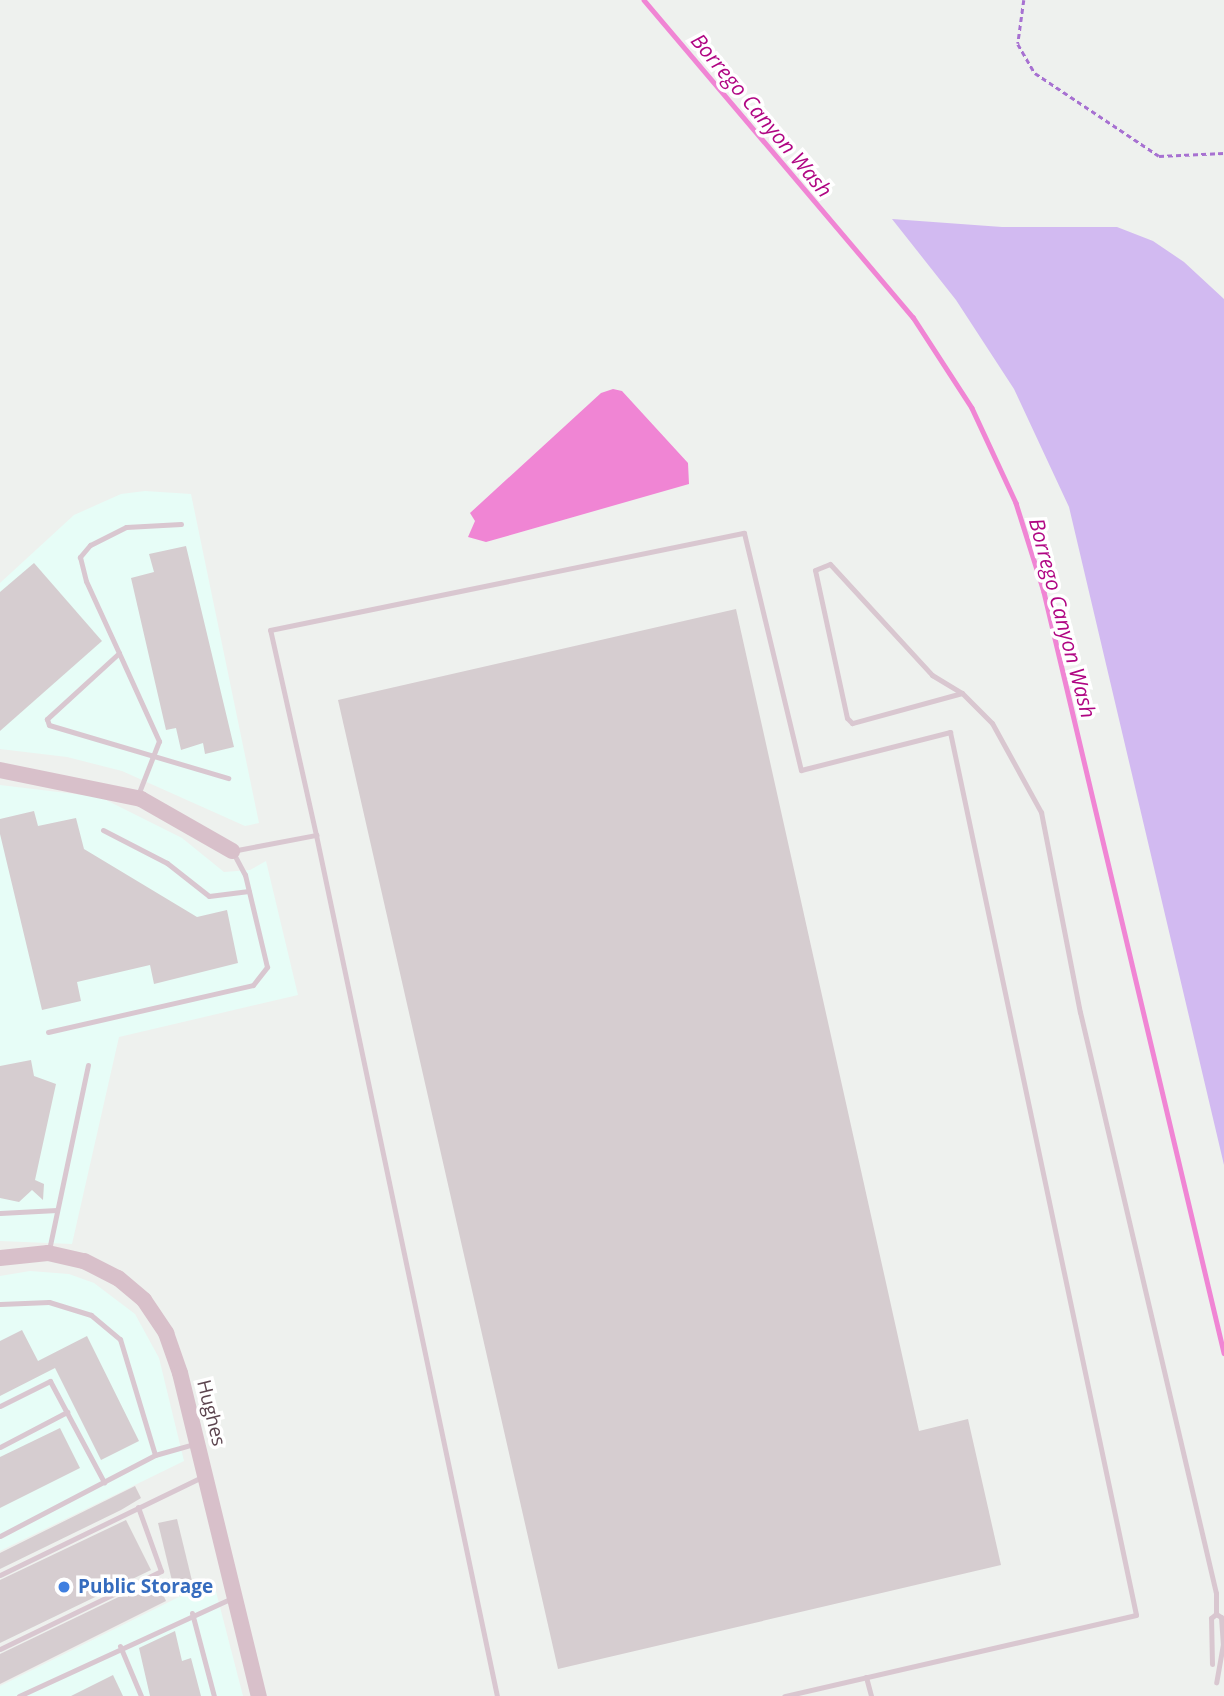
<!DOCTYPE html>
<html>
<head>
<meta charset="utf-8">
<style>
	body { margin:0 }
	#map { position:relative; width:1224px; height:1696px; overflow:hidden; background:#eef1ee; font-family:"Open Sans",sans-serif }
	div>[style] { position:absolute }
	.commercial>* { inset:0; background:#e7fdf7 }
	.green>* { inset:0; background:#d2baf1 }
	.water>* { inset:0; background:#f085d4 }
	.stream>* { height:4.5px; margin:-2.25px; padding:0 2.25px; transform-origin:2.25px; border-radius:2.25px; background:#f085d4 }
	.building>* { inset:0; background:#d6cdd0 }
	.path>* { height:2.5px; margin-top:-1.25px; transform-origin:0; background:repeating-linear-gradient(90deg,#a771d1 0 5px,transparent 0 8.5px) }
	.lane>* { height:5px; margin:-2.5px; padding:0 2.5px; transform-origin:2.5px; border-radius:2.5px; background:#d9c7d0 }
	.secondary>* { height:16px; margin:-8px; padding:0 8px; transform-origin:8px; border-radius:8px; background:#d8c0ca }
	.dots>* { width:19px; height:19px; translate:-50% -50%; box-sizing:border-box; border:4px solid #fff; border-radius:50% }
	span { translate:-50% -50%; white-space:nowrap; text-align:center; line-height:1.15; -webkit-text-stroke:7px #fff; paint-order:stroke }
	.street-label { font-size:19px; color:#5d4650 }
	.shop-label { font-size:19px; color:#366cbe; font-weight:700 }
	.left { translate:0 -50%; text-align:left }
	.water-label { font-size:21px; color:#b00683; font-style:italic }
</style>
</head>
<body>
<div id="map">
	<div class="commercial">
		<div style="clip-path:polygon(145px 491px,191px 494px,259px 823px,245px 826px,122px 771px,67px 757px,0 749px,0 583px,74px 515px,121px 494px)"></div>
		<div style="clip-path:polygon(0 785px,100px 797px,182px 838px,224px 872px,250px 870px,266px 861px,298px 995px,119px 1037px,72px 1244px,0 1241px)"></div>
		<div style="clip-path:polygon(30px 1271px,69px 1274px,94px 1283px,135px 1314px,159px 1358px,184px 1461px,0 1551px,0 1276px)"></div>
		<div style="clip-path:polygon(213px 1580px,243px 1696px,0 1696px,0 1686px)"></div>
	</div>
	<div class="green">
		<div style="clip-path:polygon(892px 219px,1002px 227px,1117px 227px,1153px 241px,1184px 262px,1224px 299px,1224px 1165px,1069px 507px,1014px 389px,956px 300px)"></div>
	</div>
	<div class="water">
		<div style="clip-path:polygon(613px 389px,622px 391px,688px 463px,689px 484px,486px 542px,468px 537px,475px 521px,470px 513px,601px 393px)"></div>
	</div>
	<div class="stream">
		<div style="left:644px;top:0;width:416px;rotate:49.7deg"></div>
		<div style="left:913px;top:317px;width:108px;rotate:57deg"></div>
		<div style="left:972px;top:408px;width:105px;rotate:65.1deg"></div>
		<div style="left:1016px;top:503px;width:93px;rotate:72.5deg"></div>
		<div style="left:1044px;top:592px;width:782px;rotate:76.69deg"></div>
	</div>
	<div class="building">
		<div style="clip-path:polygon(186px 546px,234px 747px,205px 754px,203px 743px,181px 750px,176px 728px,166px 730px,131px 578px,154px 572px,149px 554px)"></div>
		<div style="clip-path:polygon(34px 563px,102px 641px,0 731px,0 592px)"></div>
		<div style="clip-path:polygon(736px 609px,919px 1431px,968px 1419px,1001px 1565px,558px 1669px,338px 700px)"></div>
		<div style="clip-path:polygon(34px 811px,38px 826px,76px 818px,84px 849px,197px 917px,227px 910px,238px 963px,154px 984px,150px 965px,77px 982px,81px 1001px,42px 1010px,0 834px,0 819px)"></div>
		<div style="clip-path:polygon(31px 1060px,34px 1076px,56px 1084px,35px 1180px,44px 1184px,43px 1200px,32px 1190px,19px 1202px,0 1198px,0 1066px)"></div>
		<div style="clip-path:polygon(22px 1330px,38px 1361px,87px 1336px,139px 1441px,101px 1460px,55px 1368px,0 1396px,0 1341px)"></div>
		<div style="clip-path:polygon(60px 1428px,80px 1468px,0 1508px,0 1457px)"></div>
		<div style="clip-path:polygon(135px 1486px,141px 1498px,121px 1510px,0 1569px,0 1553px)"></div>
		<div style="clip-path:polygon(177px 1519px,194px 1589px,175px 1593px,158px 1523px)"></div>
		<div style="clip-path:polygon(126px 1520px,151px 1570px,0 1643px,0 1580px)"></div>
		<div style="clip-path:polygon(156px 1579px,166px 1601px,0 1684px,0 1654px)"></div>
		<div style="clip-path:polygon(175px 1631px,182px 1661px,191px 1658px,201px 1696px,150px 1696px,139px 1648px)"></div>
		<div style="clip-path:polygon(113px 1675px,123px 1696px,71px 1696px)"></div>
	</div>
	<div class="path">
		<div style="left:1024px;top:0;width:44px;rotate:97.8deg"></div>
		<div style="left:1018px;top:44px;width:34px;rotate:60deg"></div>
		<div style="left:1035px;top:73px;width:149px;rotate:33.8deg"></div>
		<div style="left:1159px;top:156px;width:65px;rotate:-2.6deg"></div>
	</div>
	<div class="lane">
		<div style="left:181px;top:524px;width:55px;rotate:176.9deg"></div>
		<div style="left:126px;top:527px;width:40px;rotate:153.4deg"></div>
		<div style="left:90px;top:545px;width:16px;rotate:130deg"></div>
		<div style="left:80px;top:557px;width:25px;rotate:76deg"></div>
		<div style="left:86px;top:581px;width:79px;rotate:65.4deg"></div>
		<div style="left:119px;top:653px;width:98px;rotate:137.5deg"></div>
		<div style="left:47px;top:719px;width:6px;rotate:72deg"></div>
		<div style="left:49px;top:725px;width:187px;rotate:16.5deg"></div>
		<div style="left:119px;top:653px;width:97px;rotate:65.6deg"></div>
		<div style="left:159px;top:741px;width:58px;rotate:111.3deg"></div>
		<div style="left:962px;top:693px;width:114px;rotate:164.7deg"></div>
		<div style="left:852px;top:723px;width:7px;rotate:-135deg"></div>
		<div style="left:847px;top:718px;width:151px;rotate:-102.2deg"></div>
		<div style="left:815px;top:570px;width:16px;rotate:-22deg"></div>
		<div style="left:830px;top:564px;width:151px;rotate:47.4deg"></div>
		<div style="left:932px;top:675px;width:35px;rotate:31deg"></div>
		<div style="left:962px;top:693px;width:42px;rotate:45deg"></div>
		<div style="left:992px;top:723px;width:102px;rotate:61.2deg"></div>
		<div style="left:1041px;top:812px;width:204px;rotate:79deg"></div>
		<div style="left:1080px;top:1012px;width:597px;rotate:76.83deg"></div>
		<div style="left:1216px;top:1593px;width:21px;rotate:90deg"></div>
		<div style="left:103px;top:830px;width:72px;rotate:27.3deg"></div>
		<div style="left:167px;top:863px;width:53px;rotate:38.2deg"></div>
		<div style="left:209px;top:896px;width:40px;rotate:-7.1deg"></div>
		<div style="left:316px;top:835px;width:210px;rotate:-102.6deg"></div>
		<div style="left:270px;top:630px;width:484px;rotate:-11.6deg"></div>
		<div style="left:744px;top:533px;width:244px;rotate:76.5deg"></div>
		<div style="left:801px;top:770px;width:154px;rotate:-14.3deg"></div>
		<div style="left:950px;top:732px;width:902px;rotate:78.1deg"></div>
		<div style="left:1136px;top:1615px;width:361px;rotate:167deg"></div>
		<div style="left:48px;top:1032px;width:210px;rotate:-12.9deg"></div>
		<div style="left:253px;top:985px;width:23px;rotate:-52deg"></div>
		<div style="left:267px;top:967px;width:95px;rotate:-103.4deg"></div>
		<div style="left:245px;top:875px;width:27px;rotate:-118deg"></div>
		<div style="left:232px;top:851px;width:86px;rotate:-10.8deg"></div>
		<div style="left:316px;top:835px;width:880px;rotate:78.13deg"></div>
		<div style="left:0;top:1213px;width:57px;rotate:-3deg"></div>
		<div style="left:49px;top:1250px;width:189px;rotate:-78.1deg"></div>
		<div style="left:0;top:1304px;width:49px;rotate:-2.3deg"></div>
		<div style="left:49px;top:1302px;width:44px;rotate:17.2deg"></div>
		<div style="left:91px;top:1315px;width:38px;rotate:40deg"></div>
		<div style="left:120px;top:1339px;width:121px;rotate:73.2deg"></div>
		<div style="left:0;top:1406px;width:56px;rotate:-26.6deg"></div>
		<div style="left:50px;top:1381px;width:115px;rotate:61.9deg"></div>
		<div style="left:0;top:1447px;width:76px;rotate:-27.6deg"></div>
		<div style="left:0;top:1536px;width:175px;rotate:-27.6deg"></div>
		<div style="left:155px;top:1455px;width:41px;rotate:-15.8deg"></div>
		<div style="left:0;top:1575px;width:225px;rotate:-25.9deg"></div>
		<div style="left:192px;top:1613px;width:86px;rotate:75.2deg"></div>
		<div style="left:120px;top:1646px;width:54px;rotate:67.2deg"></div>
		<div style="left:0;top:1649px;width:179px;rotate:-25.8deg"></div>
		<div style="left:161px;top:1571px;width:68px;rotate:-109.8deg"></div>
		<div style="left:1212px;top:1664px;width:46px;rotate:-91.2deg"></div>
		<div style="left:1211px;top:1618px;width:6px;rotate:-39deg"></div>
		<div style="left:1216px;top:1614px;width:6px;rotate:31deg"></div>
		<div style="left:1221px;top:1617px;width:27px;rotate:86deg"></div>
		<div style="left:1223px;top:1644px;width:39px;rotate:100deg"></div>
		<div style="left:866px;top:1677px;width:20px;rotate:75deg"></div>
		<div style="left:19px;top:1696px;width:234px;rotate:-24.7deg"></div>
	</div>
	<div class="secondary">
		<div style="left:0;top:770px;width:144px;rotate:11.6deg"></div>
		<div style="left:141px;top:799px;width:105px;rotate:29.7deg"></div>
		<div style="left:0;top:1258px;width:48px;rotate:-5.9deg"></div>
		<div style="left:48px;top:1253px;width:37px;rotate:13deg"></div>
		<div style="left:84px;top:1261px;width:38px;rotate:27deg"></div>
		<div style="left:118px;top:1278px;width:34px;rotate:40deg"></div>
		<div style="left:144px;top:1300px;width:40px;rotate:56deg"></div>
		<div style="left:166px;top:1333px;width:42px;rotate:70.7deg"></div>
		<div style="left:180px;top:1373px;width:333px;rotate:76.3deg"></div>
	</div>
	<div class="dots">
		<div style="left:64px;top:1587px;background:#3f7fe0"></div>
	</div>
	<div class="street-label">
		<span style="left:211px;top:1413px;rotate:76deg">Hughes</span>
	</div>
	<div class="shop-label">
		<span class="left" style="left:78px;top:1587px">Public Storage</span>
	</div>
	<div class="water-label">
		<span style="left:762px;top:115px;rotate:50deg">Borrego Canyon Wash</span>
		<span style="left:1063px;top:618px;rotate:75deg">Borrego Canyon Wash</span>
	</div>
</div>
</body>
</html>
